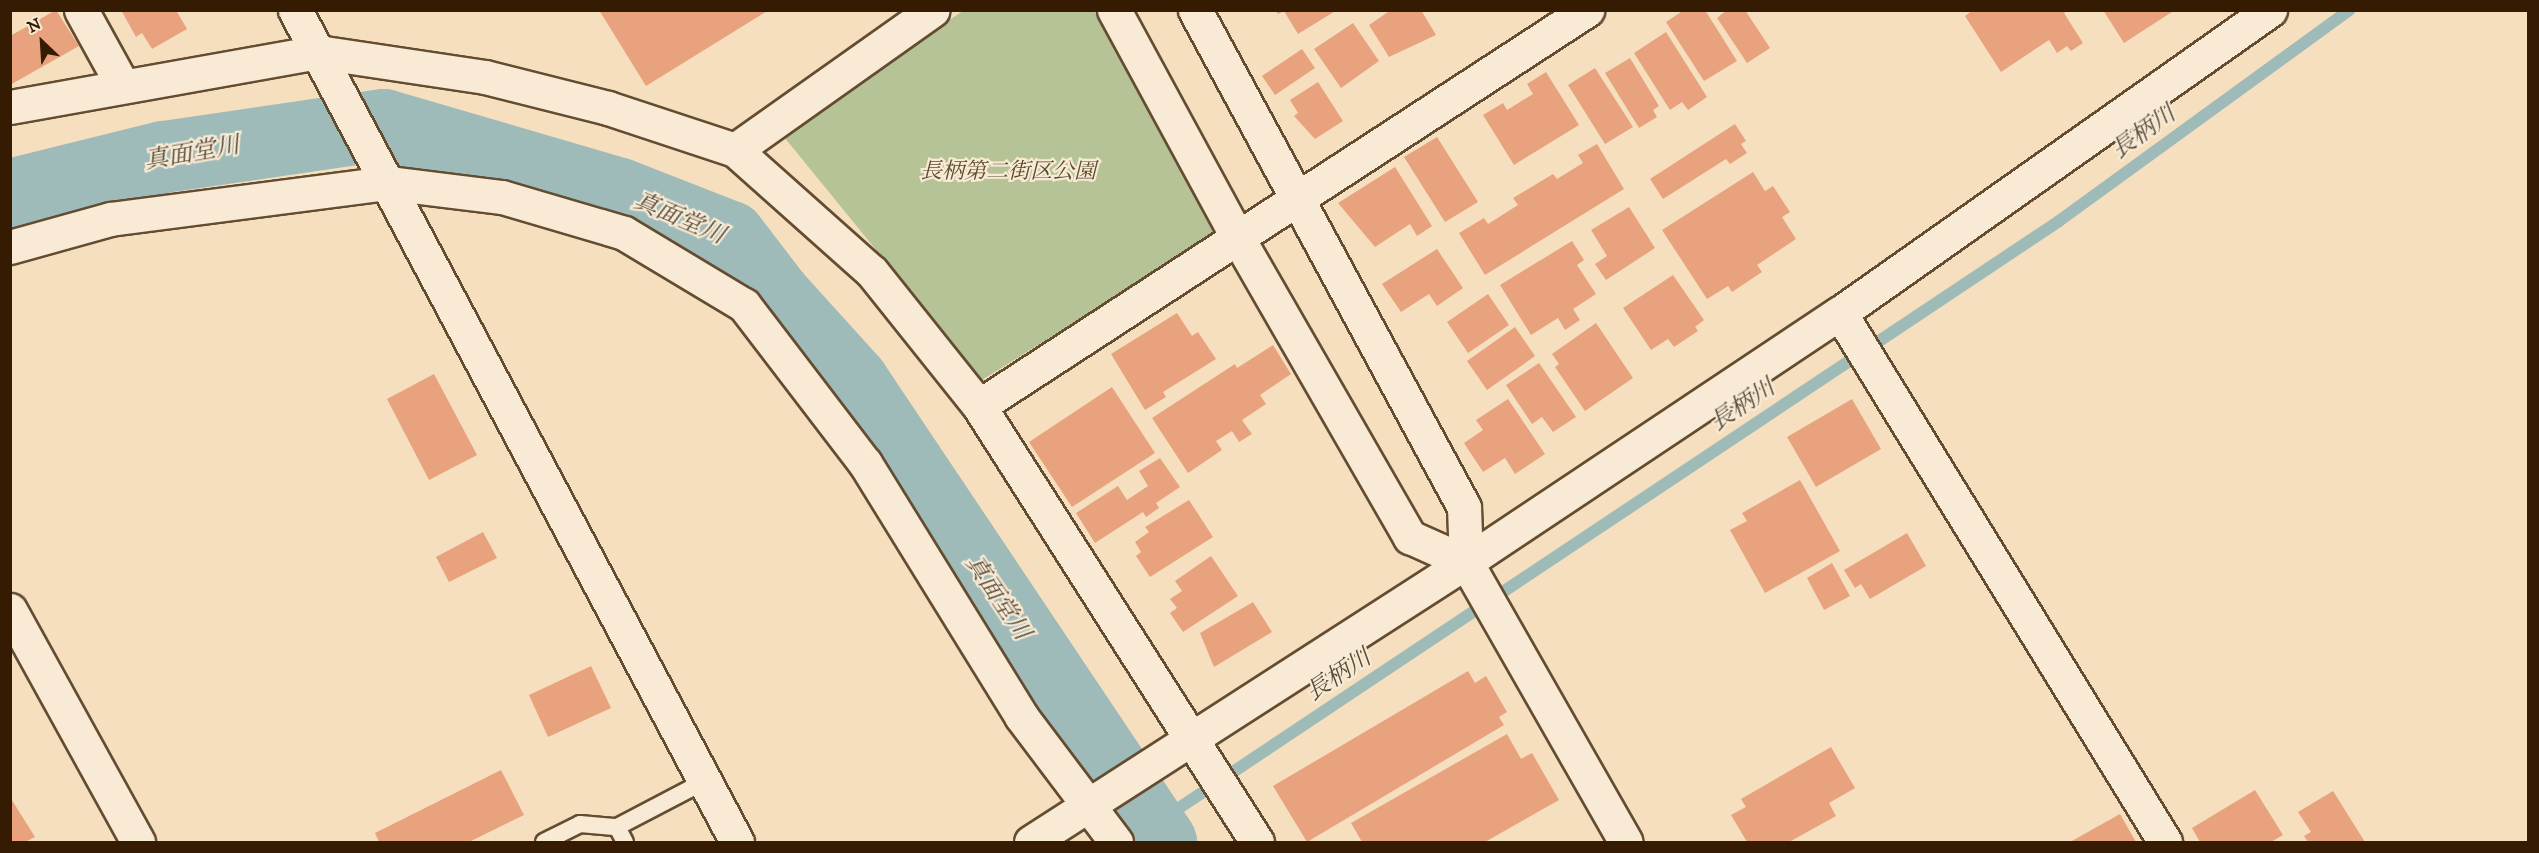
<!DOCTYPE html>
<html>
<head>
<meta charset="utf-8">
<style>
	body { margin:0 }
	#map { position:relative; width:2539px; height:853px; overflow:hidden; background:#f5dfbe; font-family:"IM FELL DW Pica","Noto Serif JP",serif }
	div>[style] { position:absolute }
	.green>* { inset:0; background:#b5c396 }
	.stream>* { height:12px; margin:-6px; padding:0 6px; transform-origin:6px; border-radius:6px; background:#9fbbb9 }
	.river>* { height:72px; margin:-36px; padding:0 36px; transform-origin:36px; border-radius:36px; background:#9fbbb9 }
	.building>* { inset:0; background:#e8a37e }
	.roads { filter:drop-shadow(2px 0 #644c31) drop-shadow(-2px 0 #644c31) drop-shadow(0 2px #644c31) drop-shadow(0 -2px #644c31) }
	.lane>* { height:16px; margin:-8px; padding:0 8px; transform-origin:8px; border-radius:8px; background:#f8ead5 }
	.street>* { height:33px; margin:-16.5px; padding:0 16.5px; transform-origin:16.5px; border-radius:16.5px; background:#f8ead5 }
	.secondary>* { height:33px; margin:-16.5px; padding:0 16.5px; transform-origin:16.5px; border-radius:16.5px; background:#f8ead5 }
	span { translate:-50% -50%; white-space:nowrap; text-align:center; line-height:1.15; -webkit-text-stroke:4.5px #f8ead5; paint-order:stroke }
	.park-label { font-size:22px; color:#5b4d2e; font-style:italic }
	.water-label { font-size:24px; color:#544b39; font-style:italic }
	.frame { position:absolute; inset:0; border:12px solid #341b02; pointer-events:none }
	.north { position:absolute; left:12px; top:12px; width:60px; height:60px; -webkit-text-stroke:4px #f8ead5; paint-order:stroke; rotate:335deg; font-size:16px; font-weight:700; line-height:24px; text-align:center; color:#341b02 }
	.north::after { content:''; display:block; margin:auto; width:21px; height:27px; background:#341b02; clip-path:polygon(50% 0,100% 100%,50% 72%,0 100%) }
</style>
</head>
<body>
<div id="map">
	<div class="green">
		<div style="clip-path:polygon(963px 11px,1094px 11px,1216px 234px,982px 380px,780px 132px)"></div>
	</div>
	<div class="stream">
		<div style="left:1152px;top:826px;width:1090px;rotate:-33.7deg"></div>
		<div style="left:2059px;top:221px;width:359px;rotate:-36deg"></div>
	</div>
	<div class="river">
		<div style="left:10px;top:195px;width:159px;rotate:-13.9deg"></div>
		<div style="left:164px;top:157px;width:222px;rotate:-8.3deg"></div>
		<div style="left:384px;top:125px;width:246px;rotate:16.3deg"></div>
		<div style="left:620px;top:194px;width:118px;rotate:21.4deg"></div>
		<div style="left:730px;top:237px;width:76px;rotate:52.5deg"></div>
		<div style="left:776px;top:297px;width:115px;rotate:47.8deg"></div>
		<div style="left:853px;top:382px;width:554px;rotate:56.2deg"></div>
	</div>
	<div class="building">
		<div style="clip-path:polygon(56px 10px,79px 46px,10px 85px,10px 36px)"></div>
		<div style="clip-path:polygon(121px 10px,176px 10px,187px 29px,152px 49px,142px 33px,136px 37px)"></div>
		<div style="clip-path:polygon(599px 10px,769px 10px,646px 86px)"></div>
		<div style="clip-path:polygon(1275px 10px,1337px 10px,1298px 34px,1284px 11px,1278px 14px)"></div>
		<div style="clip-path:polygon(1391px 10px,1421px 10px,1436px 35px,1389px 57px,1369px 25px)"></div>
		<div style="clip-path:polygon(1684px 10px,1705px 10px,1737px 61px,1704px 81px,1666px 22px)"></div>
		<div style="clip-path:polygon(1727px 10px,1745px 10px,1770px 48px,1747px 63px,1717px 18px)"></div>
		<div style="clip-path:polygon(1973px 10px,2069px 10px,2064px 13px,2083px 43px,2071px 51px,2067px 46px,2057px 53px,2049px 40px,2001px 72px,1965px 16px)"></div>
		<div style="clip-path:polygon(2103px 10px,2175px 10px,2124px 43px)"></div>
		<div style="clip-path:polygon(1353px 23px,1379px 61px,1341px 88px,1314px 49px)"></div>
		<div style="clip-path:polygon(1666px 32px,1707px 97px,1688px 110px,1682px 102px,1670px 110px,1634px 53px)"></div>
		<div style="clip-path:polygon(1302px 49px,1315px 68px,1275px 95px,1262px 76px)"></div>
		<div style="clip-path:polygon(1630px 58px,1659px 106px,1653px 110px,1657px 117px,1639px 128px,1605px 73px)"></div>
		<div style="clip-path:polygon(1595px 68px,1633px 127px,1605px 144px,1568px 85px)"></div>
		<div style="clip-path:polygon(1546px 72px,1579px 125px,1514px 165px,1483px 115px,1503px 103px,1507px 110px,1533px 94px,1527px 84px)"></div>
		<div style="clip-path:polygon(1318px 82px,1343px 121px,1315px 139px,1294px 116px,1298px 113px,1290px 100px)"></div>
		<div style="clip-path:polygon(1735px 124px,1746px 141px,1741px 144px,1747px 153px,1730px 164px,1726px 159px,1663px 199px,1650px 179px)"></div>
		<div style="clip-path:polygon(1437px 137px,1478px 202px,1445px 222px,1404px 157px)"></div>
		<div style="clip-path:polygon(1597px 144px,1624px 189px,1485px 275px,1459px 233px,1484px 218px,1488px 224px,1518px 205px,1513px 198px,1553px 174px,1557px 179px,1583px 163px,1578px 155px)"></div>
		<div style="clip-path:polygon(1395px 167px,1432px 226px,1417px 236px,1410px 224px,1375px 247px,1338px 203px)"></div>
		<div style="clip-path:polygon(1753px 172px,1765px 191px,1773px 186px,1790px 212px,1782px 217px,1796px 239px,1757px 265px,1762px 272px,1732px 292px,1728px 286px,1707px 299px,1662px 230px)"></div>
		<div style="clip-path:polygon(1629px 207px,1655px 248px,1606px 280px,1595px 264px,1607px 256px,1591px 230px)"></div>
		<div style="clip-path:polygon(1572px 241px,1584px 260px,1577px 265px,1596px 294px,1573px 309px,1580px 320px,1565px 330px,1558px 318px,1531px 335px,1500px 285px)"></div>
		<div style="clip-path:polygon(1437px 249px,1463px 288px,1437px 306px,1429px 294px,1401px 312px,1382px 284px)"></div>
		<div style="clip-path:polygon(1673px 275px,1704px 320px,1695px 327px,1698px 331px,1674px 347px,1668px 339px,1651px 350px,1623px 308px)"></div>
		<div style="clip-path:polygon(1488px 294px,1509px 325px,1468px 353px,1447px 322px)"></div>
		<div style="clip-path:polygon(1177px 313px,1192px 336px,1198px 332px,1216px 359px,1163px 392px,1166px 397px,1145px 410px,1111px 354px)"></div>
		<div style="clip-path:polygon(1596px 323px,1633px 378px,1585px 411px,1555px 367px,1559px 364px,1552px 354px)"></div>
		<div style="clip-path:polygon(1515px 327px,1535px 356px,1487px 390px,1467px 361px)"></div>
		<div style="clip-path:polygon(1273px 345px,1291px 374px,1260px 395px,1266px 404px,1242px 420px,1252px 434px,1239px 442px,1232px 431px,1216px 441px,1222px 450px,1188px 473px,1152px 418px,1235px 364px,1237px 368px)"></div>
		<div style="clip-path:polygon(1539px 363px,1576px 417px,1553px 432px,1542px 417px,1532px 424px,1506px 385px)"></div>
		<div style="clip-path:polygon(434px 374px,477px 455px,429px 480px,387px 399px)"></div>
		<div style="clip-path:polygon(1112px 387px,1155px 453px,1072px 507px,1029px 442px)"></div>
		<div style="clip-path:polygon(1508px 399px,1545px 454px,1515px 474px,1505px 458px,1483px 472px,1464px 443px,1483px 430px,1476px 420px)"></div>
		<div style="clip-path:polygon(1852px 399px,1881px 449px,1816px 487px,1787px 437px)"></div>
		<div style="clip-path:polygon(1160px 458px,1180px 487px,1156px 503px,1159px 508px,1146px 517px,1143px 512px,1095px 543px,1076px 513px,1118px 486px,1127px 500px,1148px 486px,1139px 471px)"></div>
		<div style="clip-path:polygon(1800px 480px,1840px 551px,1765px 593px,1730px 530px,1747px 521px,1742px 513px)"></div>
		<div style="clip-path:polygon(1189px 500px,1213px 537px,1150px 577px,1136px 556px,1141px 552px,1135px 542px,1149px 532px,1145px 527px)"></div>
		<div style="clip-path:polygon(483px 532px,497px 558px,449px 582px,436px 557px)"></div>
		<div style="clip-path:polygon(1907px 533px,1926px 566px,1870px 599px,1861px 584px,1855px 588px,1844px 570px)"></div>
		<div style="clip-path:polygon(1211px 556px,1238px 596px,1183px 632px,1170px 613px,1177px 608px,1170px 599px,1182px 591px,1175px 581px)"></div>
		<div style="clip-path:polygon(1832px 563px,1850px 596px,1824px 610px,1807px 578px)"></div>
		<div style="clip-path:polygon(1253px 602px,1272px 632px,1214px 667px,1200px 633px)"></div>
		<div style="clip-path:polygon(591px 666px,611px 708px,548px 737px,529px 695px)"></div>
		<div style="clip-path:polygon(1468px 671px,1475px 683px,1486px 676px,1507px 712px,1499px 717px,1504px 725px,1307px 842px,1273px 786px)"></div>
		<div style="clip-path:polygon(1507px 734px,1521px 759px,1532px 753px,1559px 800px,1485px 842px,1362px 842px,1351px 823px)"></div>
		<div style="clip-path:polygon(1831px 747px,1855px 788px,1829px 803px,1836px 816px,1789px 842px,1747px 842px,1731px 815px,1746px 807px,1741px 799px)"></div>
		<div style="clip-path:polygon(501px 770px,524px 815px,469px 842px,379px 842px,375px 833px)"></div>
		<div style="clip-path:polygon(2255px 790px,2283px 835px,2271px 842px,2200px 842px,2192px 828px)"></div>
		<div style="clip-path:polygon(2333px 791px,2365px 842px,2308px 842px,2304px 836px,2311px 832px,2298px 812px)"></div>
		<div style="clip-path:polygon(10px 797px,35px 837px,25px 842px,10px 842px)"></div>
		<div style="clip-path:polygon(2120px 814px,2136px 842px,2070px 842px)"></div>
	</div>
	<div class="roads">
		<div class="lane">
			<div style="left:617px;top:827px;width:99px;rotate:-27.6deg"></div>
			<div style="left:544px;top:842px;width:40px;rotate:-26.6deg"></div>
			<div style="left:580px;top:824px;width:37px;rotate:5deg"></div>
			<div style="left:617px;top:827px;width:17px;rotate:62deg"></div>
		</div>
		<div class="street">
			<div style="left:81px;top:10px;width:87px;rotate:61.1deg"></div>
			<div style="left:1114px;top:10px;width:262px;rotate:61.5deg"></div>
			<div style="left:1239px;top:240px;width:343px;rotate:60.1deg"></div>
			<div style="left:1410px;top:537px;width:61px;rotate:24.1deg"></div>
			<div style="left:1195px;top:10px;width:565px;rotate:61.58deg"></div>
			<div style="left:1464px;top:507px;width:55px;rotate:87.9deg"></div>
			<div style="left:1466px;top:562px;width:322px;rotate:60.3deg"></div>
			<div style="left:10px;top:107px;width:313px;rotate:-10.1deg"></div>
			<div style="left:318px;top:52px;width:169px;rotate:8.5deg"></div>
			<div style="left:485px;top:77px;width:127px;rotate:14.1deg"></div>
			<div style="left:608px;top:108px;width:134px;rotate:18.3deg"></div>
			<div style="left:735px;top:150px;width:183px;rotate:41.7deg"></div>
			<div style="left:872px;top:272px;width:171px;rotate:51.4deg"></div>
			<div style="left:979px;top:406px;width:517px;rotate:57.48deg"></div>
			<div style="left:735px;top:150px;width:242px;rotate:-35.3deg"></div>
			<div style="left:10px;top:247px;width:104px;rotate:-15.6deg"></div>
			<div style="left:110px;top:219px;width:280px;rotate:-7.4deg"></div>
			<div style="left:388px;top:183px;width:115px;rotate:7deg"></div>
			<div style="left:502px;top:197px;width:127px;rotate:16.4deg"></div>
			<div style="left:624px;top:233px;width:140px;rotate:31deg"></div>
			<div style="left:744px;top:305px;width:199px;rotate:52.6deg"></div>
			<div style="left:865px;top:463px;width:297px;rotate:58.3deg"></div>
			<div style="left:1021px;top:716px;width:158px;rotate:53deg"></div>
			<div style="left:1840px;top:313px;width:621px;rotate:58.43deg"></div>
			<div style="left:979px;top:406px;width:726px;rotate:-33.08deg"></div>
		</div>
		<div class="secondary">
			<div style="left:295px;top:10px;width:942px;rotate:62.02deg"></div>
			<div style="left:10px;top:610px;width:265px;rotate:61.1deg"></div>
			<div style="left:1031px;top:842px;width:517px;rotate:-32.77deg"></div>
			<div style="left:1466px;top:562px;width:449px;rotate:-33.7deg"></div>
			<div style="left:1840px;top:313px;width:526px;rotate:-35.17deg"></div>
		</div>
	</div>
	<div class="park-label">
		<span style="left:1008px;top:172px">長柄第二街区公園</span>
	</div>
	<div class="water-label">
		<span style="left:2144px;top:133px;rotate:-36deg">長柄川</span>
		<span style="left:192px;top:154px;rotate:-10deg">真面堂川</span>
		<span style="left:679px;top:219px;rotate:23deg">真面堂川</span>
		<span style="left:1743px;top:406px;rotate:-34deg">長柄川</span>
		<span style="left:997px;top:598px;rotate:56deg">真面堂川</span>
		<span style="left:1339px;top:676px;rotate:-34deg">長柄川</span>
	</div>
	<div class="frame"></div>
	<div class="north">N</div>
</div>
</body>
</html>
